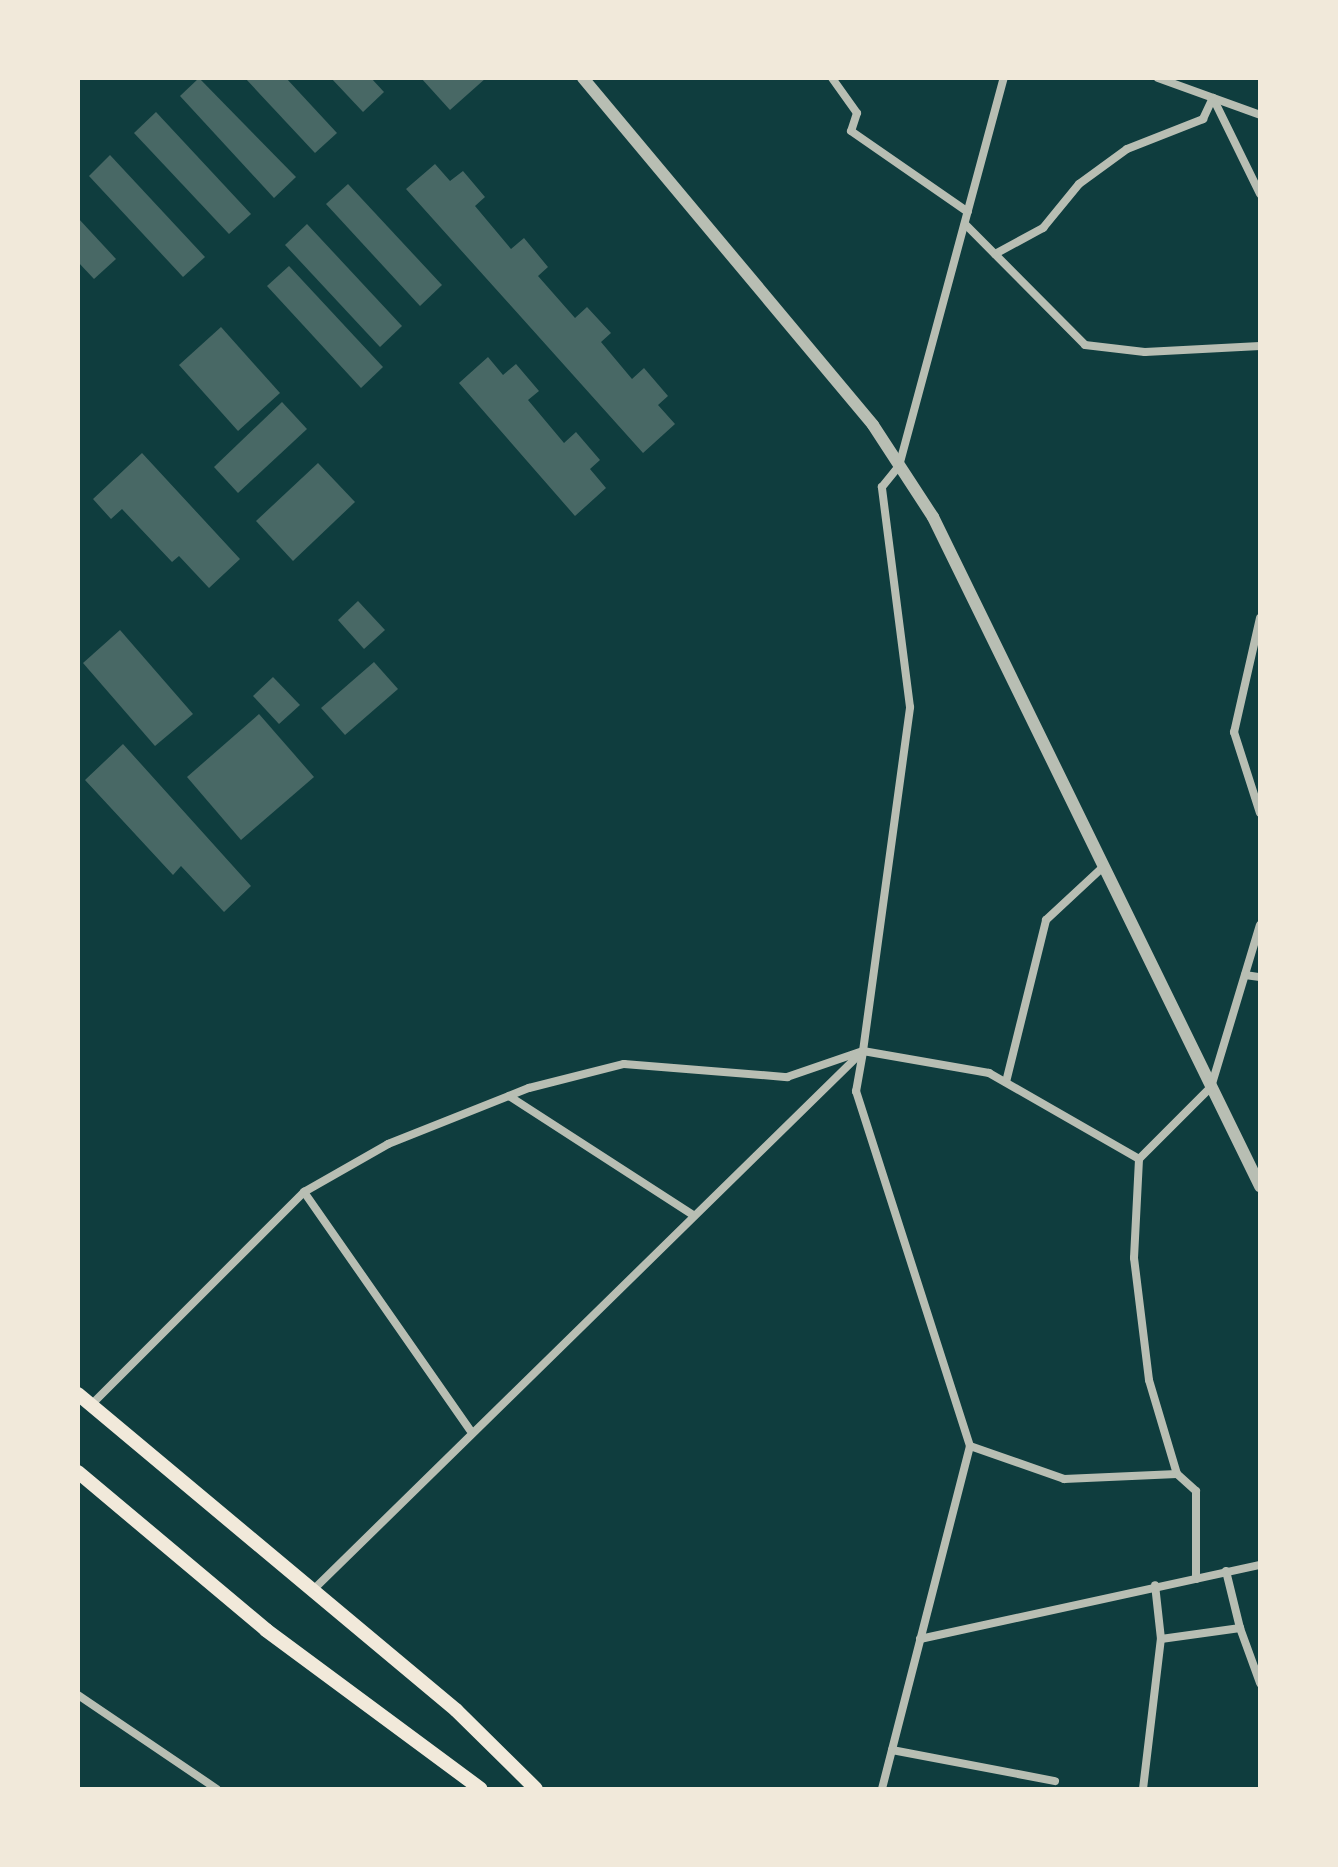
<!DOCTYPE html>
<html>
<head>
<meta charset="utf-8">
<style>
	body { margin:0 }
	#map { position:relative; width:1338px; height:1867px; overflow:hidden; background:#0f3d3e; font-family:Helvetica,sans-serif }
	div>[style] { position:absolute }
	.building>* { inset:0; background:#486865 }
	.minor>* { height:8px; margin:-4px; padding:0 4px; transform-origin:4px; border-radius:4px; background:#b8beb3 }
	.tertiary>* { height:12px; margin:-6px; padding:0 6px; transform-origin:6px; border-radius:6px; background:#b8beb3 }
	.primary>* { height:14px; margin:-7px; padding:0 7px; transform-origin:7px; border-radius:7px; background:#f1e9da }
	span { translate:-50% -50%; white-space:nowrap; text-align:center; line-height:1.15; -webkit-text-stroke:6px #f1e9da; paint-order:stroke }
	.frame { position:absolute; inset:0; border:80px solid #f1e9da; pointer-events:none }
</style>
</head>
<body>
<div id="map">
	<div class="building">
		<div style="clip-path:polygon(199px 78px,296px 177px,274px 198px,180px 96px)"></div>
		<div style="clip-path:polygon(245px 78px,286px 78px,337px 133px,315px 153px)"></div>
		<div style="clip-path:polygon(331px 78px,371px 78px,384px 92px,363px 112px)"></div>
		<div style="clip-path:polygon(421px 78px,486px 78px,450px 110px)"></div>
		<div style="clip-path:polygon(156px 112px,251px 214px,229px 234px,134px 133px)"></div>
		<div style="clip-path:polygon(110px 155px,205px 257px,183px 277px,89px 176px)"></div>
		<div style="clip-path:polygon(435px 164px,450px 181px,463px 171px,485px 197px,475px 206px,511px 249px,524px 238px,548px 267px,538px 276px,575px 318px,587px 307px,611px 333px,601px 342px,632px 379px,644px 368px,668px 396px,658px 405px,675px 424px,643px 453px,406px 189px)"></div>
		<div style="clip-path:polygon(348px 184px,442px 285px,420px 306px,326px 204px)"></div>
		<div style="clip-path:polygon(78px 218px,116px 259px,94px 279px,78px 262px)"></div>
		<div style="clip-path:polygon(307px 224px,402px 326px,380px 347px,285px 245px)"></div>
		<div style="clip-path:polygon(289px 266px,383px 367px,361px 388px,267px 286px)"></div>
		<div style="clip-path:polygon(221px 327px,280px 393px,238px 431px,179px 365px)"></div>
		<div style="clip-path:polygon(488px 357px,503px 375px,516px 364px,539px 391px,528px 400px,564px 443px,576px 432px,600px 460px,590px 469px,606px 488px,575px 516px,459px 383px)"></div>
		<div style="clip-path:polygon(282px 402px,307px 429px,238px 493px,214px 467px)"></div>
		<div style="clip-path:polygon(142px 453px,240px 559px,209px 588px,179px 556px,172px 562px,122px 509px,111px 519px,93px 499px)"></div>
		<div style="clip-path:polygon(318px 463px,355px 502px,293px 561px,256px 521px)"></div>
		<div style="clip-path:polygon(358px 601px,385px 630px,364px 649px,338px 620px)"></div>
		<div style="clip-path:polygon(120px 630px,193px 714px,155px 746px,83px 663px)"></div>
		<div style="clip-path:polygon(374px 662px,398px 689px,345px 735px,321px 708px)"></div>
		<div style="clip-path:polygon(273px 677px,300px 705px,279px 724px,253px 696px)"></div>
		<div style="clip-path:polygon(259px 714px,314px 777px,241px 840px,187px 777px)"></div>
		<div style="clip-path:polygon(123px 744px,251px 886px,224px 912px,181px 866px,173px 875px,85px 780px)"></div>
	</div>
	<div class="minor">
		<div style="left:832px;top:78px;width:43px;rotate:54.5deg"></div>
		<div style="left:857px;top:113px;width:19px;rotate:108deg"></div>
		<div style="left:851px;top:131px;width:142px;rotate:34.7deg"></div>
		<div style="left:1158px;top:78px;width:109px;rotate:19.9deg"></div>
		<div style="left:1213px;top:98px;width:107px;rotate:63.9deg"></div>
		<div style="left:965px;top:224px;width:170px;rotate:45.2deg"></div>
		<div style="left:1085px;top:345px;width:60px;rotate:6.7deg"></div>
		<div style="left:1145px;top:352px;width:115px;rotate:-3deg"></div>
		<div style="left:995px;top:254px;width:55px;rotate:-28.4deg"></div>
		<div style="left:1043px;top:228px;width:57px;rotate:-50.7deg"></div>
		<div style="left:1079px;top:184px;width:59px;rotate:-36.1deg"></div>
		<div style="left:1127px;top:149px;width:82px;rotate:-21.5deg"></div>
		<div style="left:1203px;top:119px;width:23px;rotate:-65deg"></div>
		<div style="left:1260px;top:618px;width:117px;rotate:102.8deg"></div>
		<div style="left:1234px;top:732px;width:85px;rotate:72.2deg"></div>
		<div style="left:1245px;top:975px;width:15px;rotate:8deg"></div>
		<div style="left:863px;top:1052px;width:40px;rotate:100deg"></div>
		<div style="left:856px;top:1091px;width:373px;rotate:72.2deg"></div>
		<div style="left:970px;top:1446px;width:354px;rotate:104.4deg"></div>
		<div style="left:1006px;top:1082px;width:167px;rotate:-76.1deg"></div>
		<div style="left:1046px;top:920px;width:78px;rotate:-42.9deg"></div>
		<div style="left:509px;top:1096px;width:219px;rotate:32.9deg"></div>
		<div style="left:304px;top:1192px;width:290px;rotate:55.1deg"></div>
		<div style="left:90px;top:1406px;width:303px;rotate:-45deg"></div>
		<div style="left:304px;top:1192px;width:97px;rotate:-29.7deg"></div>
		<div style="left:388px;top:1144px;width:152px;rotate:-21.7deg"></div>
		<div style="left:529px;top:1088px;width:98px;rotate:-14.2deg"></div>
		<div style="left:624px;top:1064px;width:164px;rotate:4.6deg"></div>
		<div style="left:787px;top:1077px;width:80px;rotate:-18.9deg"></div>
		<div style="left:863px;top:1051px;width:128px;rotate:9.9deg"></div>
		<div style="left:989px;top:1073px;width:173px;rotate:29.8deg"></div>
		<div style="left:970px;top:1446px;width:100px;rotate:19.3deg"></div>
		<div style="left:1064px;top:1479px;width:113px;rotate:-2.5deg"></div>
		<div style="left:1226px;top:1571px;width:59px;rotate:76.2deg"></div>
		<div style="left:1196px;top:1579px;width:88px;rotate:-90deg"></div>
		<div style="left:1196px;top:1491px;width:25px;rotate:-138deg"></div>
		<div style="left:1177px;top:1474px;width:98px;rotate:-106.6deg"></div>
		<div style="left:1149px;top:1380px;width:123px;rotate:-97deg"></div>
		<div style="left:1134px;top:1258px;width:99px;rotate:-87.1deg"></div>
		<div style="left:1139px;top:1159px;width:102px;rotate:-45deg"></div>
		<div style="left:1211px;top:1087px;width:169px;rotate:-73.2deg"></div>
		<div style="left:314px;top:1589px;width:769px;rotate:-44.42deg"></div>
		<div style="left:863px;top:1051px;width:347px;rotate:-82.2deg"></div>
		<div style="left:910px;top:707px;width:222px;rotate:-97.3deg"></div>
		<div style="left:882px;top:487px;width:27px;rotate:-51deg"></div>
		<div style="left:899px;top:466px;width:402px;rotate:-74.9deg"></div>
		<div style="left:920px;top:1639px;width:348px;rotate:-12.3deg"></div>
		<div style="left:1161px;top:1639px;width:80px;rotate:-7.9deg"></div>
		<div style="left:1240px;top:1628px;width:59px;rotate:70deg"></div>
		<div style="left:78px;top:1695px;width:168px;rotate:34.1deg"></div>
		<div style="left:892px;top:1750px;width:166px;rotate:10.8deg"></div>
		<div style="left:1143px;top:1789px;width:151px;rotate:-83.2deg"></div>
		<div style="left:1161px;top:1639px;width:54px;rotate:-96.3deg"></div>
	</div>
	<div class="tertiary">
		<div style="left:583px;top:78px;width:452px;rotate:50.1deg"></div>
		<div style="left:873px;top:425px;width:110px;rotate:56.9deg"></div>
		<div style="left:933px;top:517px;width:745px;rotate:63.95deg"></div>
	</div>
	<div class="primary">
		<div style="left:78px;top:1394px;width:493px;rotate:39.9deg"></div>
		<div style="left:456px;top:1710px;width:112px;rotate:44.6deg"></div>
		<div style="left:78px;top:1472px;width:246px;rotate:40deg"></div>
		<div style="left:266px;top:1630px;width:267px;rotate:36.5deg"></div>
	</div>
	<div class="frame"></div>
</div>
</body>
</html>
